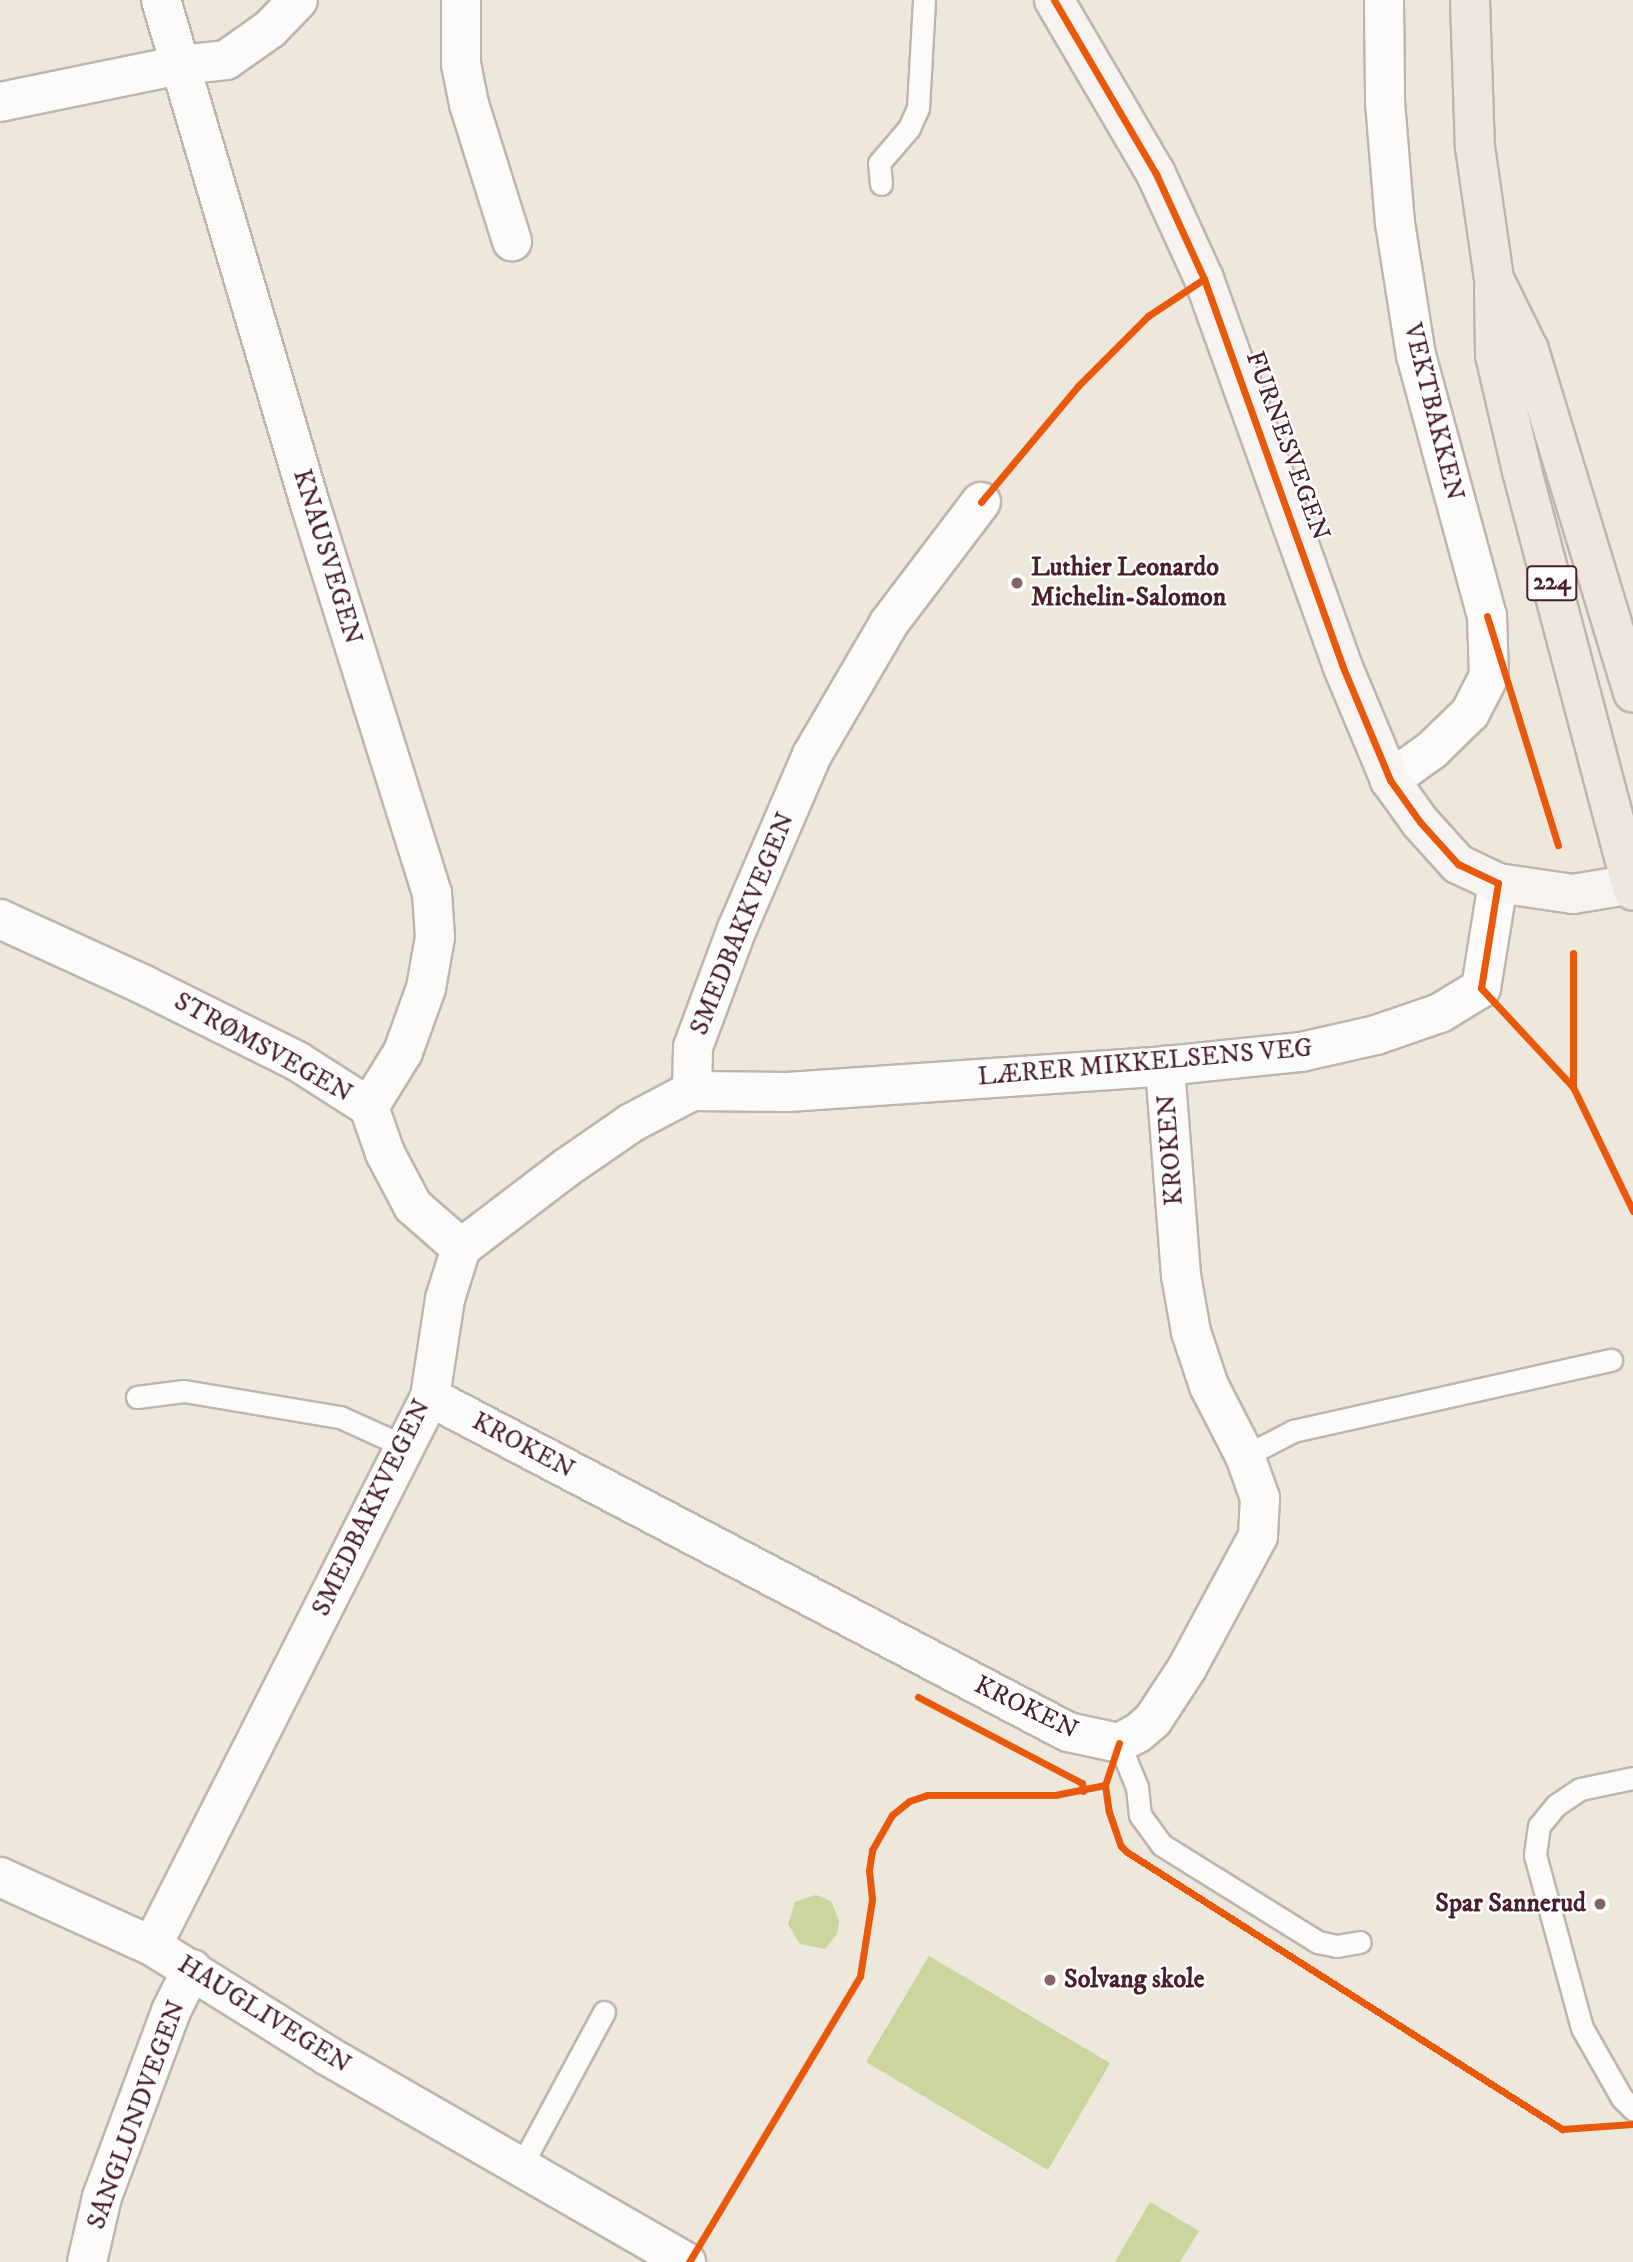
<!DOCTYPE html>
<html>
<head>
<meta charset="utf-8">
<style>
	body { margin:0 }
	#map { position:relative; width:1633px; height:2262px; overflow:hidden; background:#eee7dc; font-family:"IM FELL DW Pica",serif }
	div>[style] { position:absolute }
	.green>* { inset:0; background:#cbd59e }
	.roads { filter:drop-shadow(2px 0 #beb5af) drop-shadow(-2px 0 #beb5af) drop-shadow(0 2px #beb5af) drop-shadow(0 -2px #beb5af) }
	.lane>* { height:21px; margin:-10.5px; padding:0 10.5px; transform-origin:10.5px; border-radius:10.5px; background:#fcfbfa }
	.street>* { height:38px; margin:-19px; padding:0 19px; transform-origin:19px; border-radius:19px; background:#fcfbfa }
	.secondary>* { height:38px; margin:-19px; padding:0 19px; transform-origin:19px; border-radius:19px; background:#f6f3f0 }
	.primary>* { height:38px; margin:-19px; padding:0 19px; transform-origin:19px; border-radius:19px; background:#efe6df }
	.cycleway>* { height:7px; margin:-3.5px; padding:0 3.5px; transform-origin:3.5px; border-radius:3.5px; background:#e8590c }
	.dots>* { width:19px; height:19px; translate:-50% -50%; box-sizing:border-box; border:4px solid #fff; border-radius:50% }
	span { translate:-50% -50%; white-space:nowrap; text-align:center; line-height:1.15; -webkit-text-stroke:5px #fff; paint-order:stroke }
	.shield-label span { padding:2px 5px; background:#fff; border:2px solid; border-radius:5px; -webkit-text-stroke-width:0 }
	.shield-label { font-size:24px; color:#4a1f2b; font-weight:700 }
	.street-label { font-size:26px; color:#4a1f2b }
	.poi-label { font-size:26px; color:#4a1f2b; font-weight:700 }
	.left { translate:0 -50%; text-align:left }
	.right { translate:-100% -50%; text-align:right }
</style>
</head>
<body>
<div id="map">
	<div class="green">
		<div style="clip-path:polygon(816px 1895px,831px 1901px,839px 1921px,837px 1934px,825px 1949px,800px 1944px,788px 1924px,795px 1902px)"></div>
		<div style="clip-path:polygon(929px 1956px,1110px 2063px,1048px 2170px,866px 2062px)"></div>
		<div style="clip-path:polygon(1150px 2202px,1199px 2231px,1180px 2262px,1115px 2262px)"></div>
	</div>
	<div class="roads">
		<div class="lane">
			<div style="left:881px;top:184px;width:21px;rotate:-95deg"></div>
			<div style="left:879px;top:163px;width:46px;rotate:-49.4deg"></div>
			<div style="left:909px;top:128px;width:22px;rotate:-66deg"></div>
			<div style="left:918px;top:108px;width:108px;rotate:-86.8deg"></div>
			<div style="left:137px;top:1397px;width:47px;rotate:-7.3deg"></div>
			<div style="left:184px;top:1391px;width:158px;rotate:9.5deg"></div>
			<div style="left:340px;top:1417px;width:70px;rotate:24.4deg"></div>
			<div style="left:1245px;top:1456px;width:54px;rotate:-27.5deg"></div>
			<div style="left:1293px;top:1431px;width:326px;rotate:-12.6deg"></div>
			<div style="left:1119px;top:1743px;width:48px;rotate:67.8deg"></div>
			<div style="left:1137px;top:1787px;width:28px;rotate:84deg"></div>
			<div style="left:1140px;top:1815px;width:37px;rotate:54deg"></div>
			<div style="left:1162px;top:1845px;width:184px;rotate:31.9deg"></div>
			<div style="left:1318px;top:1942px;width:19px;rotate:12deg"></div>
			<div style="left:1337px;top:1946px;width:23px;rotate:-10deg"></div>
			<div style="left:1633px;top:1778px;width:54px;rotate:168.3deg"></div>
			<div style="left:1580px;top:1789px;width:29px;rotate:146deg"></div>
			<div style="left:1556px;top:1805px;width:27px;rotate:129deg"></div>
			<div style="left:1539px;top:1826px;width:29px;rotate:98deg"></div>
			<div style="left:1535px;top:1855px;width:179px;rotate:74.8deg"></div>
			<div style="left:1582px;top:2028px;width:81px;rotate:60.3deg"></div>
			<div style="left:1622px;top:2098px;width:16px;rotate:45deg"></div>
			<div style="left:521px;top:2166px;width:175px;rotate:-61.7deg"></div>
		</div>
		<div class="street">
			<div style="left:161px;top:0;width:526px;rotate:73.53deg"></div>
			<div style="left:310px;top:504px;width:408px;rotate:72.6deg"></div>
			<div style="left:432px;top:893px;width:44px;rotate:86.1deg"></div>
			<div style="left:435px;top:937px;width:52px;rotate:100deg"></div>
			<div style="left:426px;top:988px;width:68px;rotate:109.8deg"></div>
			<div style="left:403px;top:1052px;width:65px;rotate:121.7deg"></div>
			<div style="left:461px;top:0;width:64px;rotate:90deg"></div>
			<div style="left:461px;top:64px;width:41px;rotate:78.7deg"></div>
			<div style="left:469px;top:104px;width:144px;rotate:72.6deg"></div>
			<div style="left:1384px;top:0;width:102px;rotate:89.4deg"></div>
			<div style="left:1385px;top:102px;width:121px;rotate:85.3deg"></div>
			<div style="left:1395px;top:223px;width:134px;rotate:81deg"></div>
			<div style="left:1416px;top:355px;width:270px;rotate:74.8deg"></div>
			<div style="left:1487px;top:616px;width:60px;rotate:88.1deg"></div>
			<div style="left:1489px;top:676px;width:42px;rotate:117.2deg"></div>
			<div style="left:1470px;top:713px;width:53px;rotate:135.8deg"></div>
			<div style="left:1432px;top:750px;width:52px;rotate:144.5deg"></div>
			<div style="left:0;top:102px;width:184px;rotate:-11.6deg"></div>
			<div style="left:180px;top:65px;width:46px;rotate:-6.2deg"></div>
			<div style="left:226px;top:60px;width:54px;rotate:-35.2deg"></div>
			<div style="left:270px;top:29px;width:40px;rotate:-46deg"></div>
			<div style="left:0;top:919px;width:156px;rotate:24.6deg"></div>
			<div style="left:142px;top:984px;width:173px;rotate:26.4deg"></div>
			<div style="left:297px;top:1061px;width:85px;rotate:32.6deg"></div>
			<div style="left:369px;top:1107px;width:49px;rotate:70.8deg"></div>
			<div style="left:385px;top:1153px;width:60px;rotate:62.2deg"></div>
			<div style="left:413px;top:1206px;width:64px;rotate:41.2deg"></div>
			<div style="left:692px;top:1091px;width:96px;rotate:0.6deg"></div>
			<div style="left:788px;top:1092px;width:378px;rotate:-3.9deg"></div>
			<div style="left:1165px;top:1066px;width:137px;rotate:-5.9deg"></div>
			<div style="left:1301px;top:1052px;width:77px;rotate:-12.8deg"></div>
			<div style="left:1376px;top:1035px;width:68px;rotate:-19deg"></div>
			<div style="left:1440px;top:1013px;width:48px;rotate:-31.4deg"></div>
			<div style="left:1481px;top:988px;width:106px;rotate:-80.8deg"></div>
			<div style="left:430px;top:1397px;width:721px;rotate:27.7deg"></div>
			<div style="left:1068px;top:1732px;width:52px;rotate:12.2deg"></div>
			<div style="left:1119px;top:1743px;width:21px;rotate:-28deg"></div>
			<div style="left:1138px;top:1733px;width:20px;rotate:-41deg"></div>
			<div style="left:1153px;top:1720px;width:62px;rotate:-56.8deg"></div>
			<div style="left:1187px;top:1668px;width:150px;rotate:-61.7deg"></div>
			<div style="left:1258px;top:1536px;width:38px;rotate:-87deg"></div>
			<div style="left:1260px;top:1498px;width:45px;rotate:-109.7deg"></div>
			<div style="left:1245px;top:1456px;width:79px;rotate:-117.2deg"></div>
			<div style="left:1209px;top:1386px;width:57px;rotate:-108.4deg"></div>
			<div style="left:1191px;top:1332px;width:58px;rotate:-100deg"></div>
			<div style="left:1181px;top:1275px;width:210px;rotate:-94.4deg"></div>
			<div style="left:0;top:1877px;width:167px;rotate:24.4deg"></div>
			<div style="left:152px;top:1946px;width:208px;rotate:32deg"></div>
			<div style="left:328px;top:2056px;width:413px;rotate:29.9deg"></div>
			<div style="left:152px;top:1946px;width:615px;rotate:-63.14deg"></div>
			<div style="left:430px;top:1397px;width:99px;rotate:-81.3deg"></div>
			<div style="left:445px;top:1299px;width:53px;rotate:-72.6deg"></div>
			<div style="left:461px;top:1248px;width:132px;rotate:-37.3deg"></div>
			<div style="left:566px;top:1168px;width:79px;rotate:-34.7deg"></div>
			<div style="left:631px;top:1123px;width:69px;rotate:-27.7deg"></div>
			<div style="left:692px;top:1091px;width:44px;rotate:-88.7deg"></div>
			<div style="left:693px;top:1047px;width:126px;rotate:-69.6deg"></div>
			<div style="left:737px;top:929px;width:189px;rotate:-66.7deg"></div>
			<div style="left:812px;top:755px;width:153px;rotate:-59.7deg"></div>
			<div style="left:889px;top:623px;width:152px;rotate:-52.8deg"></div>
			<div style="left:87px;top:2262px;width:67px;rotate:-77deg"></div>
			<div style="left:102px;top:2197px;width:198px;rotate:-69.6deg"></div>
			<div style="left:171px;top:2011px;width:47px;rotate:-63.4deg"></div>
		</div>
		<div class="secondary">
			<div style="left:1054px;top:0;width:202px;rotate:59.6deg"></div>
			<div style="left:1156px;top:174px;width:115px;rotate:65.4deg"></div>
			<div style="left:1204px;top:279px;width:410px;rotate:70.3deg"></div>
			<div style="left:1342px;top:665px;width:125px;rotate:67.3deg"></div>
			<div style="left:1390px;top:780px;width:52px;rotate:54.5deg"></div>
			<div style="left:1420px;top:822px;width:57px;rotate:47.9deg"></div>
			<div style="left:1458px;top:864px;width:44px;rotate:25.4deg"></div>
			<div style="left:1498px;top:883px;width:76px;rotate:8.3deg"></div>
			<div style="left:1573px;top:894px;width:61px;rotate:-9.5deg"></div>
		</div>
		<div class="primary">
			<div style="left:1470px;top:0;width:147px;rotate:88.1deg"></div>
			<div style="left:1475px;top:147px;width:133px;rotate:81.8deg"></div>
			<div style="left:1494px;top:279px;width:79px;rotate:63.8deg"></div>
			<div style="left:1529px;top:350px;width:358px;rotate:73.1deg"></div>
			<div style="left:1494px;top:288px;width:67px;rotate:89.1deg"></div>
			<div style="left:1495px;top:355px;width:119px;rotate:76.9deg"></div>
			<div style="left:1522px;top:471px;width:434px;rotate:75.2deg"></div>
		</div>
	</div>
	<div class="cycleway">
		<div style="left:1054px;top:0;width:202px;rotate:59.6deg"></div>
		<div style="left:1156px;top:174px;width:115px;rotate:65.4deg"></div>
		<div style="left:1204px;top:279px;width:410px;rotate:70.3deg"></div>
		<div style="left:1342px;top:665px;width:125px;rotate:67.3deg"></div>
		<div style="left:1390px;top:780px;width:52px;rotate:54.5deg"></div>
		<div style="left:1420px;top:822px;width:57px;rotate:47.9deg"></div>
		<div style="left:1458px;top:864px;width:44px;rotate:25.4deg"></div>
		<div style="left:1498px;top:883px;width:106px;rotate:99.2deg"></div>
		<div style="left:1481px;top:988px;width:135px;rotate:47.1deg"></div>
		<div style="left:1573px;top:1087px;width:138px;rotate:64.2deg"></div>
		<div style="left:981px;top:502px;width:151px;rotate:-50.1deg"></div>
		<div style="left:1078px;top:386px;width:99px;rotate:-45deg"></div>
		<div style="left:1148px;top:316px;width:67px;rotate:-33.5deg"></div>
		<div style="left:1487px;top:616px;width:240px;rotate:72.8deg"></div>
		<div style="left:1573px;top:1087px;width:134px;rotate:-90deg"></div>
		<div style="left:918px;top:1697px;width:185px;rotate:27.7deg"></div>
		<div style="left:1082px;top:1783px;width:8px;rotate:83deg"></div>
		<div style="left:1119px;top:1743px;width:44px;rotate:108.4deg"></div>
		<div style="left:1105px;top:1785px;width:27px;rotate:82deg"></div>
		<div style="left:1109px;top:1812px;width:36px;rotate:71deg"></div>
		<div style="left:1121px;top:1846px;width:8px;rotate:45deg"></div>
		<div style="left:1127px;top:1852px;width:516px;rotate:32.49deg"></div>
		<div style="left:1562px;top:2129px;width:71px;rotate:-4deg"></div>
		<div style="left:689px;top:2262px;width:333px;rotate:-59.1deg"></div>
		<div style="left:860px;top:1976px;width:78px;rotate:-81.1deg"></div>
		<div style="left:872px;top:1899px;width:29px;rotate:-96deg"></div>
		<div style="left:869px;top:1870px;width:20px;rotate:-81deg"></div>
		<div style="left:872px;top:1850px;width:40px;rotate:-60.3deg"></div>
		<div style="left:892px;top:1815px;width:22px;rotate:-39deg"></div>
		<div style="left:909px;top:1801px;width:19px;rotate:-18deg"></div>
		<div style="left:927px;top:1795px;width:128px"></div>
		<div style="left:1055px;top:1795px;width:51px;rotate:-11.3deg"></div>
	</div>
	<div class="dots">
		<div style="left:1017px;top:583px;background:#836569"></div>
		<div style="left:1600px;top:1904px;background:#836569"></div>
		<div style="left:1050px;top:1980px;background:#836569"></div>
	</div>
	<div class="shield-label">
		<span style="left:1552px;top:583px">224</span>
	</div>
	<div class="street-label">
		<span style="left:1433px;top:412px;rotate:76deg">VEKTBAKKEN</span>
		<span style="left:1287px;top:446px;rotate:70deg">FURNESVEGEN</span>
		<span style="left:327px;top:557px;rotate:73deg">KNAUSVEGEN</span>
		<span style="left:743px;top:924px;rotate:-68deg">SMEDBAKKVEGEN</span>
		<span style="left:263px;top:1048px;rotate:29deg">STRØMSVEGEN</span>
		<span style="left:1145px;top:1063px;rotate:-5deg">LÆRER MIKKELSENS VEG</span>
		<span style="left:1171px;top:1150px;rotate:-94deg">KROKEN</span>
		<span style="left:523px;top:1446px;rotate:28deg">KROKEN</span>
		<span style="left:372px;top:1508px;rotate:-64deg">SMEDBAKKVEGEN</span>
		<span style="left:1026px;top:1708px;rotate:26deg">KROKEN</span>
		<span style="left:264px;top:2015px;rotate:32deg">HAUGLIVEGEN</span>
		<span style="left:137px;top:2115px;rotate:-70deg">SANGLUNDVEGEN</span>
	</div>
	<div class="poi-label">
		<span class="left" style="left:1031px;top:583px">Luthier Leonardo<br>Michelin-Salomon</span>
		<span class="right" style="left:1586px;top:1904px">Spar Sannerud</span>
		<span class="left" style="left:1064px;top:1980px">Solvang skole</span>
	</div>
</div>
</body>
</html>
